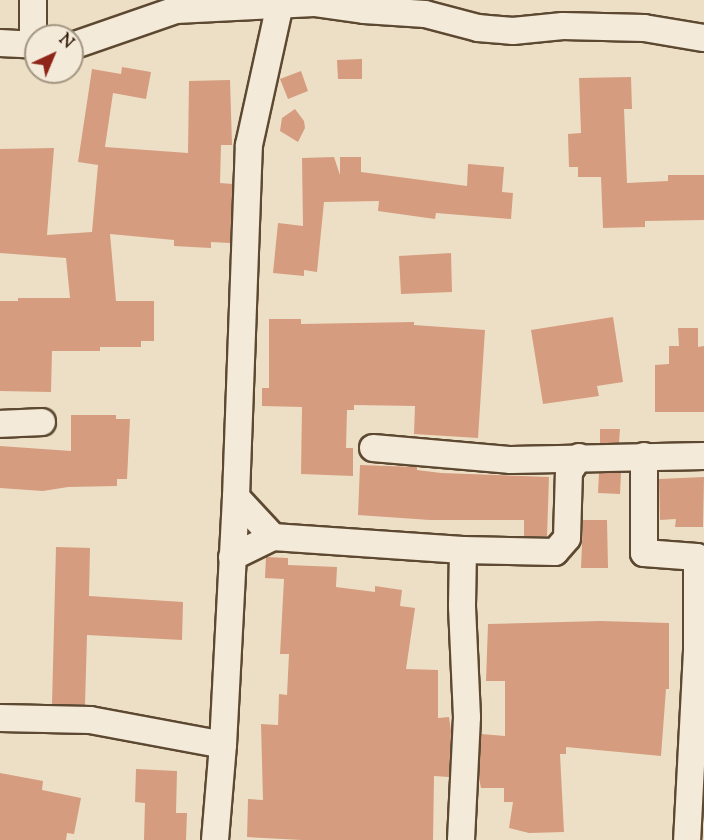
<!DOCTYPE html>
<html>
<head>
<meta charset="utf-8">
<style>
	body { margin:0 }
	#map { position:relative; width:704px; height:840px; overflow:hidden; background:#eddfc5; font-family:"Sorts Mill Goudy",serif }
	div>[style] { position:absolute }
	.building>* { inset:0; background:#d59c7f }
	.roads { filter:drop-shadow(2px 0 #5d4931) drop-shadow(-2px 0 #5d4931) drop-shadow(0 2px #5d4931) drop-shadow(0 -2px #5d4931) }
	.minor>* { height:26px; margin:-13px; padding:0 13px; transform-origin:13px; border-radius:13px; background:#f3ead9 }
	span { translate:-50% -50%; white-space:nowrap; text-align:center; line-height:1.15; -webkit-text-stroke:6px #f3ead9; paint-order:stroke }
	.north { position:absolute; left:24px; top:24px; width:60px; height:60px; box-sizing:border-box; background:#f3ead9; border:2px solid #a49682; border-radius:50%; rotate:44deg; font-size:16px; font-weight:700; line-height:24px; text-align:center; color:#2d1700 }
	.north::after { content:''; display:block; margin:auto; width:21px; height:27px; background:#8f2418; clip-path:polygon(50% 0,100% 100%,50% 72%,0 100%) }
</style>
</head>
<body>
<div id="map">
	<div class="building">
		<div style="clip-path:polygon(362px 59px,362px 79px,338px 79px,337px 60px)"></div>
		<div style="clip-path:polygon(122px 67px,151px 72px,146px 99px,113px 93px,105px 147px,188px 153px,189px 81px,230px 80px,232px 145px,221px 145px,220px 183px,233px 184px,230px 243px,211px 242px,211px 248px,174px 246px,174px 240px,110px 234px,116px 301px,154px 301px,154px 341px,141px 341px,141px 347px,100px 347px,100px 351px,52px 351px,51px 392px,0 391px,0 301px,18px 301px,18px 298px,70px 298px,66px 258px,0 253px,0 149px,54px 148px,47px 235px,92px 232px,98px 165px,78px 162px,92px 69px,121px 74px)"></div>
		<div style="clip-path:polygon(301px 71px,308px 91px,288px 99px,280px 79px)"></div>
		<div style="clip-path:polygon(631px 77px,632px 109px,624px 109px,627px 183px,668px 181px,668px 175px,704px 175px,704px 220px,645px 221px,645px 227px,603px 228px,601px 177px,578px 177px,578px 167px,569px 167px,568px 134px,581px 133px,579px 78px)"></div>
		<div style="clip-path:polygon(295px 109px,304px 121px,305px 128px,298px 142px,280px 131px,282px 118px)"></div>
		<div style="clip-path:polygon(334px 157px,340px 175px,340px 157px,361px 157px,361px 172px,467px 186px,468px 164px,504px 167px,502px 192px,513px 193px,511px 219px,436px 213px,435px 219px,378px 211px,379px 201px,324px 202px,317px 272px,304px 270px,304px 276px,273px 273px,278px 223px,303px 226px,302px 158px)"></div>
		<div style="clip-path:polygon(451px 253px,452px 292px,401px 294px,399px 256px)"></div>
		<div style="clip-path:polygon(613px 317px,623px 382px,597px 386px,599px 396px,543px 404px,531px 330px)"></div>
		<div style="clip-path:polygon(269px 319px,301px 319px,301px 324px,414px 322px,414px 325px,485px 330px,478px 438px,414px 434px,415px 406px,354px 405px,354px 410px,347px 410px,346px 448px,353px 448px,353px 476px,301px 474px,302px 407px,262px 406px,262px 388px,269px 388px)"></div>
		<div style="clip-path:polygon(678px 328px,698px 328px,698px 347px,704px 346px,704px 412px,655px 412px,655px 365px,669px 364px,669px 346px,679px 346px)"></div>
		<div style="clip-path:polygon(71px 415px,116px 415px,116px 419px,130px 419px,127px 479px,117px 479px,117px 486px,68px 487px,43px 491px,0 488px,0 446px,71px 451px)"></div>
		<div style="clip-path:polygon(600px 429px,620px 429px,619px 443px,600px 443px)"></div>
		<div style="clip-path:polygon(360px 465px,417px 467px,417px 470px,441px 473px,549px 477px,547px 537px,524px 536px,524px 520px,430px 520px,358px 515px)"></div>
		<div style="clip-path:polygon(599px 473px,621px 473px,620px 494px,598px 493px)"></div>
		<div style="clip-path:polygon(704px 477px,703px 527px,675px 527px,676px 519px,660px 520px,659px 479px)"></div>
		<div style="clip-path:polygon(583px 520px,607px 520px,608px 568px,581px 568px)"></div>
		<div style="clip-path:polygon(56px 547px,90px 548px,89px 596px,183px 602px,182px 640px,87px 635px,85px 705px,52px 704px)"></div>
		<div style="clip-path:polygon(266px 557px,288px 558px,288px 565px,337px 567px,336px 587px,375px 592px,375px 586px,402px 590px,400px 606px,415px 608px,406px 669px,438px 670px,438px 718px,449px 717px,451px 731px,449px 777px,434px 776px,433px 840px,302px 840px,247px 837px,248px 799px,263px 800px,261px 724px,278px 725px,279px 694px,287px 695px,289px 654px,280px 654px,284px 579px,265px 578px)"></div>
		<div style="clip-path:polygon(600px 621px,669px 623px,669px 689px,666px 689px,661px 756px,566px 747px,566px 754px,560px 754px,564px 832px,529px 833px,509px 828px,513px 802px,504px 802px,504px 788px,481px 788px,479px 779px,481px 734px,505px 736px,505px 681px,486px 681px,488px 624px)"></div>
		<div style="clip-path:polygon(136px 769px,177px 771px,176px 813px,187px 813px,186px 840px,144px 840px,145px 803px,135px 802px)"></div>
		<div style="clip-path:polygon(0 773px,43px 781px,42px 790px,81px 798px,74px 834px,67px 833px,66px 840px,0 840px)"></div>
	</div>
	<div class="roads">
		<div class="minor">
			<div style="left:33px;top:0;width:44px;rotate:90deg"></div>
			<div style="left:0;top:43px;width:36px;rotate:3deg"></div>
			<div style="left:72px;top:46px;width:110px;rotate:-19.1deg"></div>
			<div style="left:176px;top:10px;width:138px;rotate:-2.9deg"></div>
			<div style="left:314px;top:3px;width:50px;rotate:8deg"></div>
			<div style="left:364px;top:10px;width:61px;rotate:3.8deg"></div>
			<div style="left:425px;top:14px;width:55px;rotate:14.8deg"></div>
			<div style="left:478px;top:28px;width:35px;rotate:5deg"></div>
			<div style="left:513px;top:31px;width:50px;rotate:-5.7deg"></div>
			<div style="left:563px;top:26px;width:81px;rotate:1.4deg"></div>
			<div style="left:644px;top:28px;width:61px;rotate:9.5deg"></div>
			<div style="left:0;top:424px;width:42px;rotate:-2.7deg"></div>
			<div style="left:373px;top:448px;width:139px;rotate:5deg"></div>
			<div style="left:511px;top:460px;width:193px;rotate:-1.2deg"></div>
			<div style="left:644px;top:456px;width:97px;rotate:90deg"></div>
			<div style="left:644px;top:553px;width:53px;rotate:4.3deg"></div>
			<div style="left:697px;top:557px;width:94px;rotate:90deg"></div>
			<div style="left:697px;top:651px;width:189px;rotate:93deg"></div>
			<div style="left:236px;top:497px;width:54px;rotate:47.2deg"></div>
			<div style="left:232px;top:557px;width:46px;rotate:-26deg"></div>
			<div style="left:273px;top:537px;width:190px;rotate:3.9deg"></div>
			<div style="left:463px;top:550px;width:92px;rotate:1.2deg"></div>
			<div style="left:555px;top:552px;width:18px;rotate:-49deg"></div>
			<div style="left:567px;top:538px;width:66px;rotate:-88.3deg"></div>
			<div style="left:569px;top:472px;width:18px;rotate:-56deg"></div>
			<div style="left:0;top:718px;width:90px;rotate:1.3deg"></div>
			<div style="left:90px;top:720px;width:135px;rotate:10.6deg"></div>
			<div style="left:215px;top:840px;width:95px;rotate:-85.2deg"></div>
			<div style="left:223px;top:745px;width:248px;rotate:-87deg"></div>
			<div style="left:236px;top:497px;width:352px;rotate:-87.9deg"></div>
			<div style="left:249px;top:145px;width:144px;rotate:-77.6deg"></div>
			<div style="left:461px;top:840px;width:123px;rotate:-87.2deg"></div>
			<div style="left:467px;top:717px;width:111px;rotate:-92.6deg"></div>
			<div style="left:462px;top:606px;width:56px;rotate:-89deg"></div>
		</div>
	</div>
	<div class="north">N</div>
</div>
</body>
</html>
